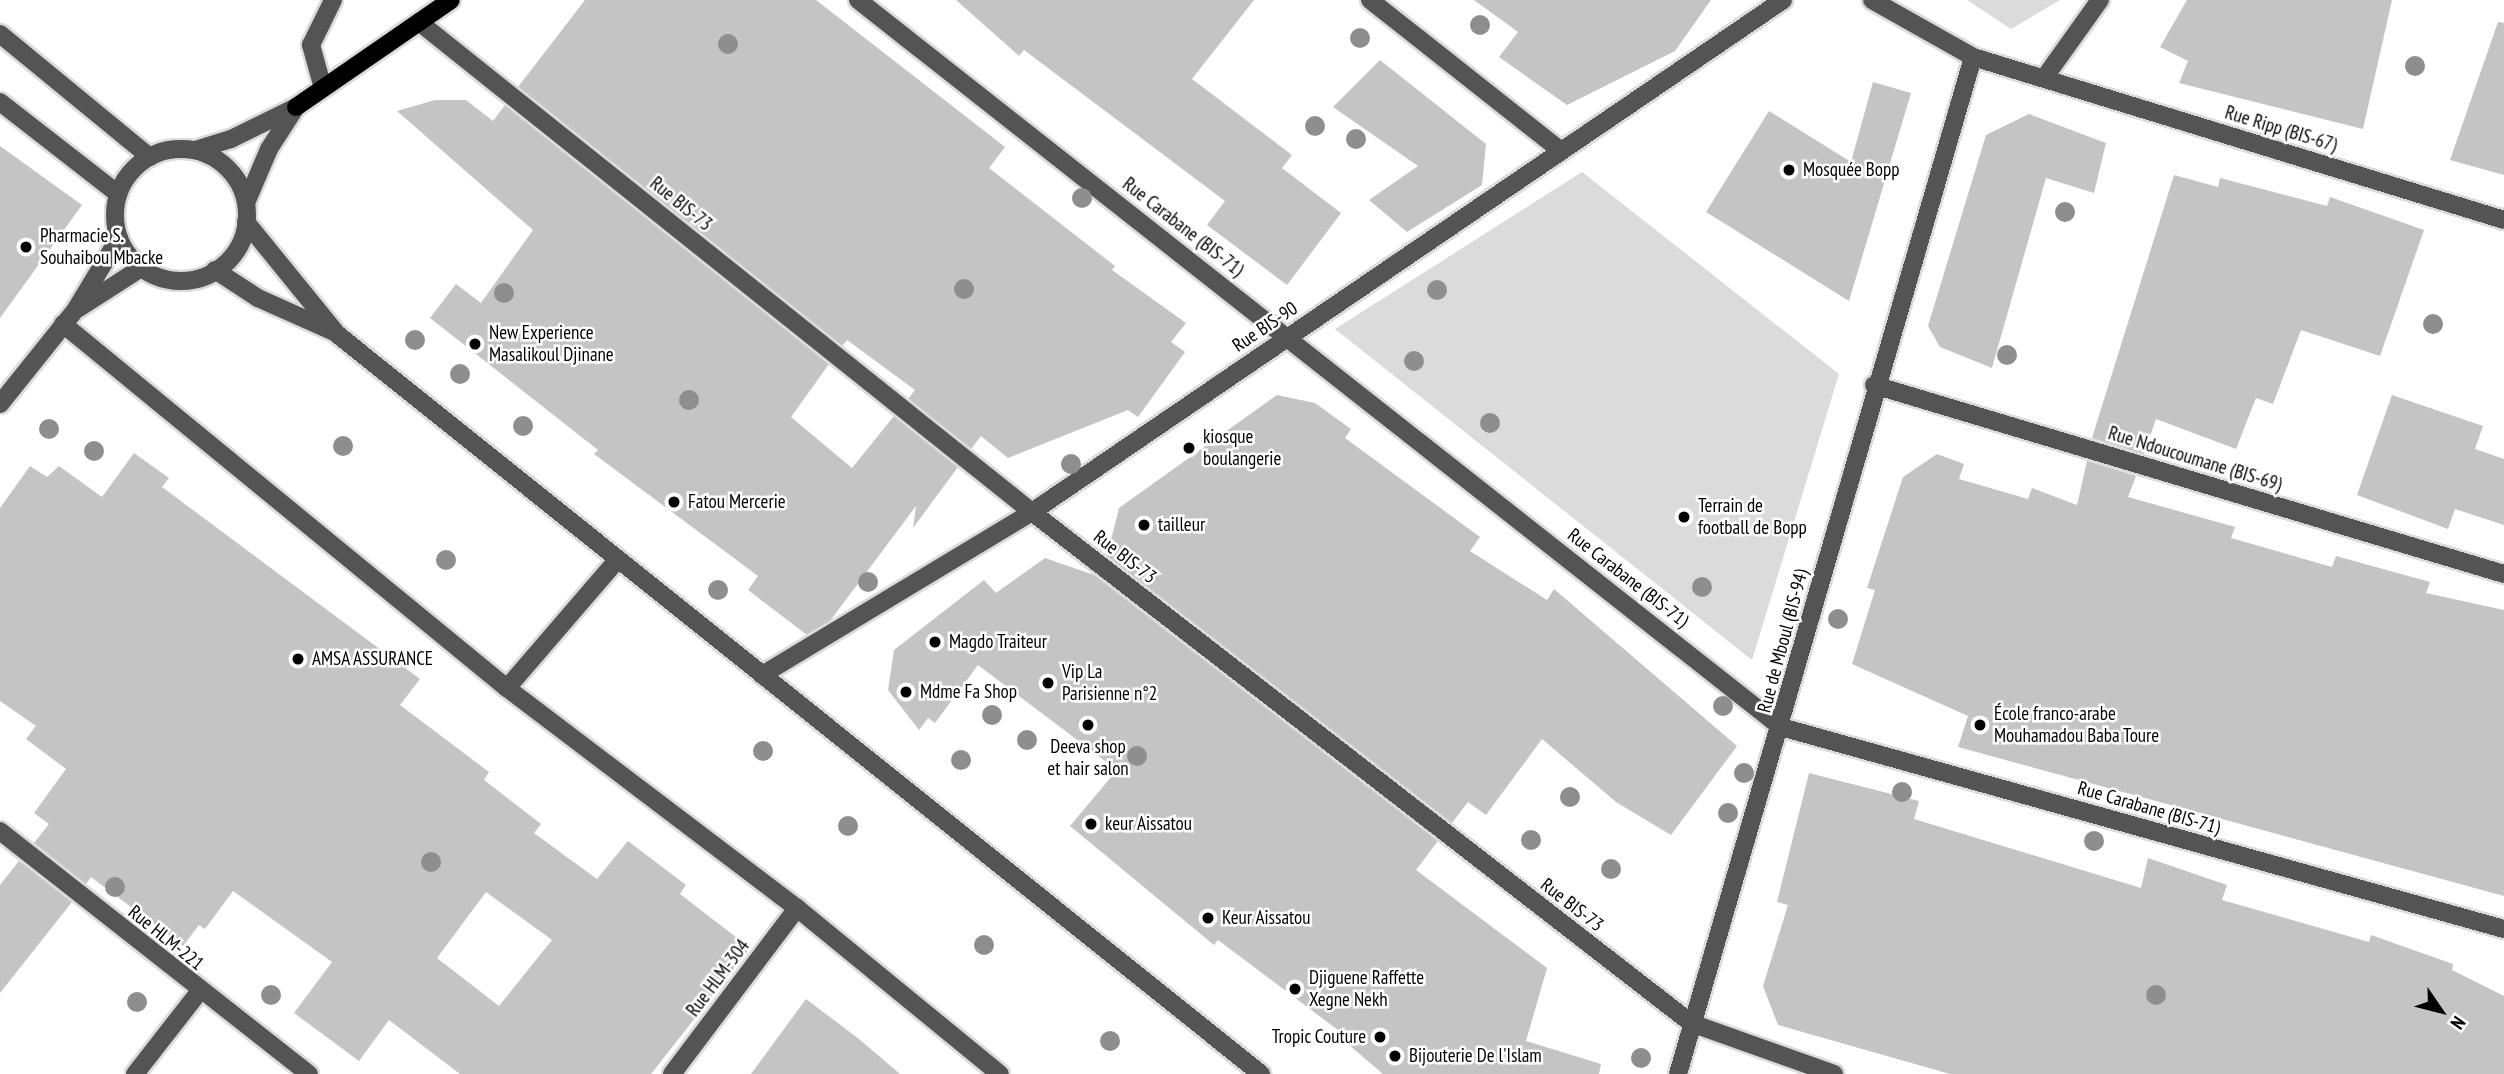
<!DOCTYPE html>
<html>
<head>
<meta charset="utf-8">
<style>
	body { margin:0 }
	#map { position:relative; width:2504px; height:1074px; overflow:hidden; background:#fff; font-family:"PT Sans Narrow",sans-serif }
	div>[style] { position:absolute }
	.green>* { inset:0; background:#dbdbdb }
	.building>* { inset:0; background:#c4c4c4 }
	.roads { filter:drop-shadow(2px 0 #dbdbdb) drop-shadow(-2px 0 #dbdbdb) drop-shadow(0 2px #dbdbdb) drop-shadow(0 -2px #dbdbdb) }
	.minor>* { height:18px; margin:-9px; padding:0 9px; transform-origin:9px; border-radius:9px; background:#545454 }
	.minor>.ring { margin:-9px; padding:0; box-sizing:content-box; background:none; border:18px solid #545454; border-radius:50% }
	.major>* { height:18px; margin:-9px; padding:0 9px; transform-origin:9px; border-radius:9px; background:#000 }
	.trees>* { width:20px; height:20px; margin:-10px; border-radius:50%; background:#8e8e8e }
	.dots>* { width:19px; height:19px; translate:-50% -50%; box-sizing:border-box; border:4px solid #fff; border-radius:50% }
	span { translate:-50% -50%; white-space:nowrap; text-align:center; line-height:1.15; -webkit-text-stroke:5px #fff; paint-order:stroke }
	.street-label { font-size:19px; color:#000 }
	.poi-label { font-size:19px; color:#000 }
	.left { translate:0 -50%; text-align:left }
	.right { translate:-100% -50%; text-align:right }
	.north { position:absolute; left:2406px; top:976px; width:70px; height:70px; -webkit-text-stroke:5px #fff; paint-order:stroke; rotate:125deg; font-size:19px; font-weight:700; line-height:28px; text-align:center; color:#000 }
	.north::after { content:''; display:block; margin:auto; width:24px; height:32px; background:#000; clip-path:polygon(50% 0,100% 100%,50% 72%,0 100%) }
</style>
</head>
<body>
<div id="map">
	<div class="green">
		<div style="clip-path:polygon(1967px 0,2060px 0,2011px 29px)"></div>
		<div style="clip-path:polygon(1582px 172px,1839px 374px,1752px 660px,1335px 329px)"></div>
	</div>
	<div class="building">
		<div style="clip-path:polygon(585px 0,816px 0,1005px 147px,989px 168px,1115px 266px,1112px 270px,1186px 323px,1171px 342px,1185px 352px,1138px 417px,1128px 410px,1008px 458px,981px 436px,971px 449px,908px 399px,915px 390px,847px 340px,842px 346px,518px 87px)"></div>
		<div style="clip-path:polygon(956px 0,1254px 0,1192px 79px,1292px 155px,1282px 168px,1341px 213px,1287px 285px,1207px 225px,1225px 201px,1024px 50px,1019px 56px)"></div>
		<div style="clip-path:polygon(1474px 0,1711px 0,1675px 51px,1567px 105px,1499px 57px,1518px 32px)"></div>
		<div style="clip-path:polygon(2187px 0,2392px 0,2363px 129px,2179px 83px,2188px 61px,2160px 47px)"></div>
		<div style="clip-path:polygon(2498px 22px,2504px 23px,2504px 175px,2450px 160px)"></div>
		<div style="clip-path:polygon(1380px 60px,1486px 144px,1482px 185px,1407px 232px,1369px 200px,1418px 166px,1333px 107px)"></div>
		<div style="clip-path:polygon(1873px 82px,1911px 93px,1849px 301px,1706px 212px,1769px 111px,1851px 162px)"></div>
		<div style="clip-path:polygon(435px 100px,466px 100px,493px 121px,505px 105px,829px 364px,791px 417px,852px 468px,894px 416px,958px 467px,913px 528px,916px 506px,830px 621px,807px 635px,748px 590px,758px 576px,594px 454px,598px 450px,430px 318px,456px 284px,481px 303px,533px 230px,397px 111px)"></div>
		<div style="clip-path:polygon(2029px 114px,2106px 143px,2094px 193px,2046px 178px,1992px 368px,1940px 347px,1928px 326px,1986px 135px)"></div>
		<div style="clip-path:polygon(0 146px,82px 205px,0 318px)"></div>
		<div style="clip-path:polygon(2174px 175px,2218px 187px,2220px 178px,2327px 206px,2330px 197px,2424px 230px,2380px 356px,2301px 330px,2273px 404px,2256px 398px,2236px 449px,2156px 419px,2144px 454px,2092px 438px)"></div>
		<div style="clip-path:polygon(1277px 395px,1315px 403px,1351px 429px,1345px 438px,1480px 537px,1470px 551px,1547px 600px,1554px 589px,1737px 746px,1671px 835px,1616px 802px,1542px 739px,1486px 815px,1468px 802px,1452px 823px,1107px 556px,1119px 508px)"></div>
		<div style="clip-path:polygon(2392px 395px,2483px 426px,2475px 449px,2504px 459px,2504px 525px,2455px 509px,2448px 529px,2357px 495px)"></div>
		<div style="clip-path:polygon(evenodd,134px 453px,169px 478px,162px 487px,420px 679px,400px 705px,489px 772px,484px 780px,541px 824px,534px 833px,597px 879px,628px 841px,686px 885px,680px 894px,750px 948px,651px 1074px,460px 1074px,389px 1020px,359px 1061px,294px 1013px,332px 962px,233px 891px,205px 929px,199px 925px,183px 946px,91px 877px,86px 884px,34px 843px,49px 824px,34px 813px,66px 769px,26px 739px,36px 726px,0 701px,0 508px,30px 466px,47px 477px,59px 466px,102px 497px,134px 453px,486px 892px,552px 940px,499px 1006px,437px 958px,486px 892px)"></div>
		<div style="clip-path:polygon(1937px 454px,1964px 464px,1959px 479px,2028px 499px,2032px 488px,2077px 505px,2087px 461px,2136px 476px,2128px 497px,2235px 527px,2231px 538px,2332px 567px,2336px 556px,2430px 582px,2426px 593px,2504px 610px,2504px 896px,1958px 747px,1968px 716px,1852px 664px,1875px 590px,1867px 588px,1903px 477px)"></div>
		<div style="clip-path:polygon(1045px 558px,1094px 575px,1438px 841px,1416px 870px,1547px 968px,1526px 1041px,1601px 1064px,1599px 1074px,1383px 1074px,1335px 1033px,1338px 1030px,1218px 940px,1214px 945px,1070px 826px,1117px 770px,978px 665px,935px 723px,928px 718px,919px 730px,888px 690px,894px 650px,984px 580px,996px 593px)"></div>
		<div style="clip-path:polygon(1809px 773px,1919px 801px,1914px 819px,2141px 888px,2148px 858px,2227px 885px,2222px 900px,2369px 942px,2371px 935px,2453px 964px,2452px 970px,2504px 996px,2504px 1074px,1950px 1074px,1778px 1025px,1763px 986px,1788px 905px,1777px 902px)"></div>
		<div style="clip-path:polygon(19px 861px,72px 902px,0 993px,0 885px)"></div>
		<div style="clip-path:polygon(806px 999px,859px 1039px,900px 1074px,751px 1074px)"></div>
	</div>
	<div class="roads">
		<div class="minor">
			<div style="left:858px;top:0;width:1175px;rotate:38.23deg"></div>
			<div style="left:1781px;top:727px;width:751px;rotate:15.61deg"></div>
			<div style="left:1370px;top:0;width:242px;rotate:38.3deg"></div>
			<div style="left:1872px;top:0;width:116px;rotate:29.4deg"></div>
			<div style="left:1973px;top:57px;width:555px;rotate:17.06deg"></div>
			<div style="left:419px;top:22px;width:785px;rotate:38.64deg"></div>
			<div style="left:1032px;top:512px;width:834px;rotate:37.79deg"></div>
			<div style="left:1691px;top:1023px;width:152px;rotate:19.6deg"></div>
			<div style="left:0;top:34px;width:194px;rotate:39.4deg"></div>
			<div style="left:2045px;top:77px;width:95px;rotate:-54.5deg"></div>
			<div style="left:323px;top:88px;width:45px;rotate:-105.6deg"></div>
			<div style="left:311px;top:45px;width:50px;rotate:-63.9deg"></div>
			<div style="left:0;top:102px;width:150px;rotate:37.9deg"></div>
			<div class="ring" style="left:115px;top:149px;width:114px;height:114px"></div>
			<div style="left:195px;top:150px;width:38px;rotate:-17deg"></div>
			<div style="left:231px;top:139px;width:72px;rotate:-26.2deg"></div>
			<div style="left:246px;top:203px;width:59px;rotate:-66.9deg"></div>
			<div style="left:269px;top:149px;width:50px;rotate:-57.3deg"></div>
			<div style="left:246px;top:222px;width:144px;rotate:50.9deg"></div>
			<div style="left:337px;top:334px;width:1184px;rotate:38.69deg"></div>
			<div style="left:215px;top:270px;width:51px;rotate:33.1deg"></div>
			<div style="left:258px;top:298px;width:83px;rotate:24.1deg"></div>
			<div style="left:79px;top:308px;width:74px;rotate:-32.8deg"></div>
			<div style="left:63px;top:324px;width:574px;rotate:39.35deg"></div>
			<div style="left:507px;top:688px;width:364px;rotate:37.2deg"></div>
			<div style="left:797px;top:908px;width:262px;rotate:39.3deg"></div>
			<div style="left:1874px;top:385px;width:658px;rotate:16.7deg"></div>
			<div style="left:0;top:404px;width:122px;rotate:-51.3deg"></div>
			<div style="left:76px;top:309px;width:83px;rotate:-58.8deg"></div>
			<div style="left:762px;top:675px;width:315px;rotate:-31.1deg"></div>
			<div style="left:1032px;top:512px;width:909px;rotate:-34.28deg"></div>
			<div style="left:507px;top:688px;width:170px;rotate:-49.3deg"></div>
			<div style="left:0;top:831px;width:393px;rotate:38.2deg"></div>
			<div style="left:135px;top:1074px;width:104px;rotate:-52deg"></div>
			<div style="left:672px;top:1074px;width:208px;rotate:-53deg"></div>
			<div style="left:1678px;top:1074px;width:1059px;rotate:-73.82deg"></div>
		</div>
		<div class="major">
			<div style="left:296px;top:107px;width:188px;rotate:-34.6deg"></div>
		</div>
	</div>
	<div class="trees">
		<div style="left:1480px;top:25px"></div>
		<div style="left:1360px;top:38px"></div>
		<div style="left:728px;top:44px"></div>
		<div style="left:2415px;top:66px"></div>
		<div style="left:1315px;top:126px"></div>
		<div style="left:1356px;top:139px"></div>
		<div style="left:1082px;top:198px"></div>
		<div style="left:2065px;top:212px"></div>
		<div style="left:964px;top:289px"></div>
		<div style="left:1437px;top:290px"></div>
		<div style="left:504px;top:293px"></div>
		<div style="left:2433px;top:324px"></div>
		<div style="left:415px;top:340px"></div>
		<div style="left:2007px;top:355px"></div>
		<div style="left:1414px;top:361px"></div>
		<div style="left:460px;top:374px"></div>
		<div style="left:689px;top:400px"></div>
		<div style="left:1490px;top:423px"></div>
		<div style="left:523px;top:426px"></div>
		<div style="left:49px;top:429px"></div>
		<div style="left:343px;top:446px"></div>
		<div style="left:94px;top:451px"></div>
		<div style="left:1071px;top:464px"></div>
		<div style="left:446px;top:560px"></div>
		<div style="left:868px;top:582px"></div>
		<div style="left:1702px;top:587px"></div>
		<div style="left:718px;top:590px"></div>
		<div style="left:1838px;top:619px"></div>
		<div style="left:1723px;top:706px"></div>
		<div style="left:992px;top:715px"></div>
		<div style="left:1027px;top:740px"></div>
		<div style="left:763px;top:751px"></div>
		<div style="left:1137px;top:756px"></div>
		<div style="left:961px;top:760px"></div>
		<div style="left:1744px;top:773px"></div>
		<div style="left:1902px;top:792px"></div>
		<div style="left:1570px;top:797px"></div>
		<div style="left:1728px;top:813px"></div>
		<div style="left:848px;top:826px"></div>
		<div style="left:1531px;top:840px"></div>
		<div style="left:2094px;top:841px"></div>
		<div style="left:431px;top:862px"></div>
		<div style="left:1611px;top:869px"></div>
		<div style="left:115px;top:887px"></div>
		<div style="left:984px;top:945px"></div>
		<div style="left:271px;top:995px"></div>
		<div style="left:2156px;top:995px"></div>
		<div style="left:137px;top:1002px"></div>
		<div style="left:1110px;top:1041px"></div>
		<div style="left:1641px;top:1058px"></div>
	</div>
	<div class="dots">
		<div style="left:1789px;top:170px;background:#000"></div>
		<div style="left:26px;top:247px;background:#000"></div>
		<div style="left:475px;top:344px;background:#000"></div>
		<div style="left:1189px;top:448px;background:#000"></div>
		<div style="left:674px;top:502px;background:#000"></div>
		<div style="left:1684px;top:517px;background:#000"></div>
		<div style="left:1144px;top:525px;background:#000"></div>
		<div style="left:935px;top:642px;background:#000"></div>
		<div style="left:298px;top:659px;background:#000"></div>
		<div style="left:1048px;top:683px;background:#000"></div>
		<div style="left:906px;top:692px;background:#000"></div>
		<div style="left:1088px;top:725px;background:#000"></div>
		<div style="left:1980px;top:725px;background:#000"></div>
		<div style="left:1091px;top:824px;background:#000"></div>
		<div style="left:1208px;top:918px;background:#000"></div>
		<div style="left:1295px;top:989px;background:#000"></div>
		<div style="left:1380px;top:1037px;background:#000"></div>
		<div style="left:1395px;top:1056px;background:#000"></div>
	</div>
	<div class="street-label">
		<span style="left:2281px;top:129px;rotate:17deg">Rue Ripp (BIS-67)</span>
		<span style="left:681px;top:204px;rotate:39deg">Rue BIS-73</span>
		<span style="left:1183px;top:227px;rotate:38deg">Rue Carabane (BIS-71)</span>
		<span style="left:1265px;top:327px;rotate:-34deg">Rue BIS-90</span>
		<span style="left:2195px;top:459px;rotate:17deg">Rue Ndoucoumane (BIS-69)</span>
		<span style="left:1125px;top:557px;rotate:38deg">Rue BIS-73</span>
		<span style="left:1628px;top:578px;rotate:38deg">Rue Carabane (BIS-71)</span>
		<span style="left:1783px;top:641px;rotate:-75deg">Rue de Mboul (BIS-94)</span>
		<span style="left:2149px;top:808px;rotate:16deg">Rue Carabane (BIS-71)</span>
		<span style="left:1572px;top:905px;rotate:38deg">Rue BIS-73</span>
		<span style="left:166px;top:938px;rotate:39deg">Rue HLM-221</span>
		<span style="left:718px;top:978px;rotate:-53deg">Rue HLM-304</span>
	</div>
	<div class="poi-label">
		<span class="left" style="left:1803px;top:170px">Mosquée Bopp</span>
		<span class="left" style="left:40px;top:247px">Pharmacie S.<br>Souhaibou Mbacke</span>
		<span class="left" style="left:489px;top:344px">New Experience<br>Masalikoul Djinane</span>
		<span class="left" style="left:1203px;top:448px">kiosque<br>boulangerie</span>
		<span class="left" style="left:688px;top:502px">Fatou Mercerie</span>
		<span class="left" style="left:1698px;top:517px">Terrain de<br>football de Bopp</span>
		<span class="left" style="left:1158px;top:525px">tailleur</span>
		<span class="left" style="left:949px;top:642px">Magdo Traiteur</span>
		<span class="left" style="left:312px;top:659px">AMSA ASSURANCE</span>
		<span class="left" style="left:1062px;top:683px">Vip La<br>Parisienne n°2</span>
		<span class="left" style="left:920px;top:692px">Mdme Fa Shop</span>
		<span class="left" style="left:1994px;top:725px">École franco-arabe<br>Mouhamadou Baba Toure</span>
		<span style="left:1088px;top:758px">Deeva shop<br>et hair salon</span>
		<span class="left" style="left:1105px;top:824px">keur Aissatou</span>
		<span class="left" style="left:1222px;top:918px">Keur Aissatou</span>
		<span class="left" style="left:1309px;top:989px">Djiguene Raffette<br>Xegne Nekh</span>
		<span class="right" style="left:1366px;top:1037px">Tropic Couture</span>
		<span class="left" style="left:1409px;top:1056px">Bijouterie De l'Islam</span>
	</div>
	<div class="north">N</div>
</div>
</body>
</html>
